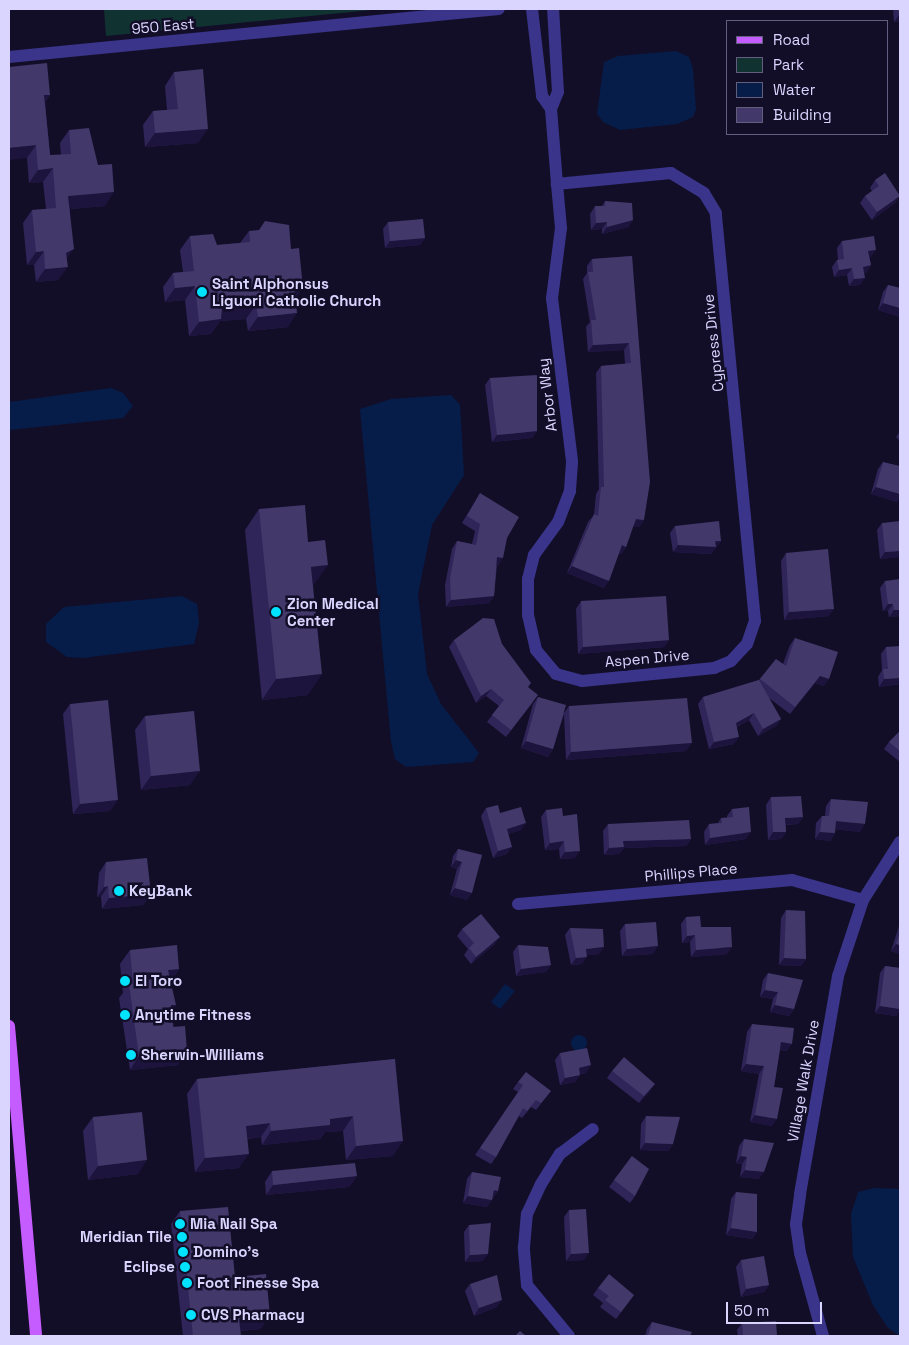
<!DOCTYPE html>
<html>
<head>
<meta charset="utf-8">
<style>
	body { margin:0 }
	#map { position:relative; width:909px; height:1345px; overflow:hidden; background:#130e28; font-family:"Space Grotesk",sans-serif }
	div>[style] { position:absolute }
	.green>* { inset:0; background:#103332 }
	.water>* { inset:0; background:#061d49 }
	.round { border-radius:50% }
	.minor>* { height:12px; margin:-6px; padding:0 6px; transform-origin:6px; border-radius:6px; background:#3a358b }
	.major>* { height:12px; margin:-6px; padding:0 6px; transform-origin:6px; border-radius:6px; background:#c55cff }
	.wall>* { inset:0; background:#302558 }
	.shaded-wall>* { inset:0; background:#1d143d }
	.building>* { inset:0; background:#42386a }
	.dots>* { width:14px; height:14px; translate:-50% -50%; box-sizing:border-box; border:2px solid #130e28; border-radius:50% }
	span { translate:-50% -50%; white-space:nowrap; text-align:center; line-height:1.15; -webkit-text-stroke:5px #130e28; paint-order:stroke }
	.street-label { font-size:15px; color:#dad5ff }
	.poi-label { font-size:15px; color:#dad5ff; font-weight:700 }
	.left { translate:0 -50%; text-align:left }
	.right { translate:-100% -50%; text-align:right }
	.frame { position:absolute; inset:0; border:10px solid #dad5ff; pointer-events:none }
	.legend { position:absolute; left:726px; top:20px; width:162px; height:115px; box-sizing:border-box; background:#130e28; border:1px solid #635e7e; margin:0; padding:6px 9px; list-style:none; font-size:15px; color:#dad5ff }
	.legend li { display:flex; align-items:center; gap:10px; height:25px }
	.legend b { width:25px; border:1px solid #635e7e }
	.scale { position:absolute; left:726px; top:1302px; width:96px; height:22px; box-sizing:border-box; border:2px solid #dad5ff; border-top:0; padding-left:6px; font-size:15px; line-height:18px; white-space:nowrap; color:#dad5ff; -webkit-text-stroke:4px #130e28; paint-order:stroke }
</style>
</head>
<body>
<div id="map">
	<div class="green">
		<div style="clip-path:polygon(104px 9px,382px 9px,106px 36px)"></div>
	</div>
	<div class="water">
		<div style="clip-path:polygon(676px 51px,689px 57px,693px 69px,696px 109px,693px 117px,677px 124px,620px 130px,603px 122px,597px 114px,604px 62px,618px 56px)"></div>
		<div style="clip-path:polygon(111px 388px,123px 393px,133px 406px,123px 418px,9px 430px,9px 402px)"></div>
		<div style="clip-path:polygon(451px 395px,460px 405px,464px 475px,432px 525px,418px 594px,427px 674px,441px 704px,479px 753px,473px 762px,406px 767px,395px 759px,391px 742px,360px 409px,391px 399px)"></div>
		<div style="clip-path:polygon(182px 596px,197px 604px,199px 623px,194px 644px,83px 658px,67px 657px,46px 642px,46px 624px,64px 607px)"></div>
		<div style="clip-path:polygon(505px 984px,515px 991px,500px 1009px,491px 1002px)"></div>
		<div class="round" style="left:571px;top:1035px;width:16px;height:16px"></div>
		<div style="clip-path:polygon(874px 1188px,900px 1189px,900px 1336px,888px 1328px,873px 1305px,853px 1257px,851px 1214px,858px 1192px)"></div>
	</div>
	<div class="minor">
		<div style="left:532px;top:9px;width:88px;rotate:83.4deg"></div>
		<div style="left:542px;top:96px;width:16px;rotate:55deg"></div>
		<div style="left:551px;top:109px;width:75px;rotate:85.4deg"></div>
		<div style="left:557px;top:184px;width:44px;rotate:84.8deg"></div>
		<div style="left:561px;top:228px;width:71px;rotate:97.3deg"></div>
		<div style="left:552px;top:298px;width:165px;rotate:83deg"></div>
		<div style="left:572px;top:462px;width:29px;rotate:94deg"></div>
		<div style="left:570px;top:491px;width:33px;rotate:111deg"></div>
		<div style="left:558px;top:522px;width:41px;rotate:126deg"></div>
		<div style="left:534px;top:555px;width:25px;rotate:104deg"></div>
		<div style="left:528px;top:579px;width:36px;rotate:90deg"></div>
		<div style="left:528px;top:615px;width:36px;rotate:77deg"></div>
		<div style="left:536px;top:650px;width:31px;rotate:50deg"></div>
		<div style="left:556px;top:674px;width:27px;rotate:15deg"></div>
		<div style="left:582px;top:681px;width:133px;rotate:-5.6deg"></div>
		<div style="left:714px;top:668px;width:18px;rotate:-22deg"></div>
		<div style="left:731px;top:661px;width:23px;rotate:-47deg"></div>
		<div style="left:747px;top:644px;width:24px;rotate:-71deg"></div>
		<div style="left:755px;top:621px;width:410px;rotate:-95.5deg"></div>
		<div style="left:716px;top:213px;width:23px;rotate:-121deg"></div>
		<div style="left:704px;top:193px;width:39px;rotate:-149deg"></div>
		<div style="left:671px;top:173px;width:115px;rotate:174.5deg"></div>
		<div style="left:9px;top:57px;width:492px;rotate:-5.6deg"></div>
		<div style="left:551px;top:109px;width:18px;rotate:-68deg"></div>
		<div style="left:558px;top:92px;width:83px;rotate:-93.4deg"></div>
		<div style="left:518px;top:904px;width:275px;rotate:-5deg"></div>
		<div style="left:792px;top:880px;width:74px;rotate:15.7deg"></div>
		<div style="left:569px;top:1336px;width:66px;rotate:-129.5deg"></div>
		<div style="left:527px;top:1285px;width:38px;rotate:-95deg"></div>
		<div style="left:524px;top:1247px;width:33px;rotate:-85deg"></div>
		<div style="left:527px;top:1214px;width:33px;rotate:-65deg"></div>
		<div style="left:541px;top:1184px;width:36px;rotate:-58deg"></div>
		<div style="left:560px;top:1154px;width:41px;rotate:-37.1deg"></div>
		<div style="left:823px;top:1336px;width:86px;rotate:-105.5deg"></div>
		<div style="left:800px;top:1253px;width:29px;rotate:-98deg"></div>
		<div style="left:796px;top:1224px;width:30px;rotate:-82deg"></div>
		<div style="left:800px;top:1194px;width:221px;rotate:-80.1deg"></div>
		<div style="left:838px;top:976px;width:80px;rotate:-71.8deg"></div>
		<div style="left:863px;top:900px;width:69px;rotate:-57.5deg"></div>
	</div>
	<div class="major">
		<div style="left:9px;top:1026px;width:311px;rotate:85deg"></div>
	</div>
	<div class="wall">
		<div style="clip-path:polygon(893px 9px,900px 9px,900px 21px,894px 22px)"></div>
		<div style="clip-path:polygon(9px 67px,50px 95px,45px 102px,50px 155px,61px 155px,60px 143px,69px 130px,105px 206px,70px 209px,67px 258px,58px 280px,36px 282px,34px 265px,27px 265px,23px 223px,32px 210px,46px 209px,43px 182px,29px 183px,27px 158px)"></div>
		<div style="clip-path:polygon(174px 72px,198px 143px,145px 147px,143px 125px,153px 111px,167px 110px,165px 86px)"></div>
		<div style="clip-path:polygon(875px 180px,896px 202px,872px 220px,860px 203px,865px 196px,872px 191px,870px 188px)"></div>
		<div style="clip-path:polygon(605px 201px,633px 220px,628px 227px,602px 234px,602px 229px,591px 230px,590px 214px,595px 206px,602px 206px)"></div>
		<div style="clip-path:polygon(388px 222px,425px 238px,420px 245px,385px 248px,383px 229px)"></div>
		<div style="clip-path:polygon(249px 231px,296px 299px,288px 327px,248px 331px,246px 319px,220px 321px,211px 334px,189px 336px,185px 300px,165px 302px,163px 287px,173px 273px,183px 272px,180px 250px,190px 236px,217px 245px,240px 243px)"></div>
		<div style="clip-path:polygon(842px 241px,871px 257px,869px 257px,871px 265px,866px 273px,864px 273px,860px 285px,849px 286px,847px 275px,834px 277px,832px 267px,837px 260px,838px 260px,837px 248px)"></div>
		<div style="clip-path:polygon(632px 256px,644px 520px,639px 527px,633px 526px,626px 547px,621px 554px,619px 553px,604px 588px,567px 573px,588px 522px,594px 515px,596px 494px,599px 489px,596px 373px,601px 366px,625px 364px,624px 350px,588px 352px,586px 327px,590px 322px,583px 279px,587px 273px,587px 266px,592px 259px)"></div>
		<div style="clip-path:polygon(888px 285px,900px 288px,900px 317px,878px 310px,883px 292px)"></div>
		<div style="clip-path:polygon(490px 378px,537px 431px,532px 438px,492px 442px,485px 385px)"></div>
		<div style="clip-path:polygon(900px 431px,900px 441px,896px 437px)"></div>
		<div style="clip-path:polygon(883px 462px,900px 478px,900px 497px,897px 502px,871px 494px,878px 469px)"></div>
		<div style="clip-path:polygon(480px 493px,507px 538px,498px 566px,497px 565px,494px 596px,489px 603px,446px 607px,445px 585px,452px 549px,457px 541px,472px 544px,475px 531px,462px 523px)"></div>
		<div style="clip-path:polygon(259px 509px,313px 586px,308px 695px,262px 700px,245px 530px)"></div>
		<div style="clip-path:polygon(882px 523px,899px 557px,880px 559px,877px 530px)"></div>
		<div style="clip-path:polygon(675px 526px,721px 541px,711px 554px,673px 552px,670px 533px)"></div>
		<div style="clip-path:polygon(786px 553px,829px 616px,784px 620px,781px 561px)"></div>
		<div style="clip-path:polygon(885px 581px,900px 616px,889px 617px,888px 611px,883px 611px,880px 588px)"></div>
		<div style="clip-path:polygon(581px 601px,669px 640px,664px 647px,578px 654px,576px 609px)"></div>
		<div style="clip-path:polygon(795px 638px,824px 686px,815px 683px,790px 714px,769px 698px,781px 719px,776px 726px,758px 736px,749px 720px,737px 727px,734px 744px,709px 749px,698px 704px,703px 697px,759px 680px,776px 659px,783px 664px,790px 645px)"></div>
		<div style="clip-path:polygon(454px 640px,502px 644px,528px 687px,533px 702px,506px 737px,487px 722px,499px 706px,486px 696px,476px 703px,449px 647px)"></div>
		<div style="clip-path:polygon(886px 647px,900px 684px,879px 687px,878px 677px,882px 670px,881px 654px)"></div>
		<div style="clip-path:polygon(538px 697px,564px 713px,569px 706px,686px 751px,566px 760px,564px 714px,553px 749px,548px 757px,521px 748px,533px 704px)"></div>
		<div style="clip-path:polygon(70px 704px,110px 811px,73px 814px,63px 714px)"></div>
		<div style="clip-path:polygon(145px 716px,190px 785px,141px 790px,135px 730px)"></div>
		<div style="clip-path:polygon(900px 731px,900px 762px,884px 749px,889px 742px)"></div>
		<div style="clip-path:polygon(771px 797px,803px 817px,798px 824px,786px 825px,786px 832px,781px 839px,768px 840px,766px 805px)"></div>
		<div style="clip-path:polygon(831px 799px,860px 832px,835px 829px,835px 833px,830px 841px,815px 839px,816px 823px,822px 816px,825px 816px,826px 806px)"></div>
		<div style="clip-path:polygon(486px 808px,500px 813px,521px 830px,508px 834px,507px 854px,493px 858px,481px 816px)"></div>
		<div style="clip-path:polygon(732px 809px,746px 839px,705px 845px,704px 832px,709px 824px,718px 823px,721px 818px,727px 818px,727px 816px)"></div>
		<div style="clip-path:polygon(546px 810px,563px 816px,575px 858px,560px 859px,559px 849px,545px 850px,541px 817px)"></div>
		<div style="clip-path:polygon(608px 824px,691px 839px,686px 846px,624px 848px,619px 854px,604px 855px,603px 831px)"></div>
		<div style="clip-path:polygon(458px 849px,482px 855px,467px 900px,450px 895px,457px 869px,451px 867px,453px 856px)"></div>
		<div style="clip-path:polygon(106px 862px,151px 894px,143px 905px,102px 909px,101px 897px,97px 897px,99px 873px)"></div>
		<div style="clip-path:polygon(786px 910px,806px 959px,801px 966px,779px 965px,781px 918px)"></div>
		<div style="clip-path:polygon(686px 917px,727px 954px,691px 957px,690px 942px,682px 943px,681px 924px)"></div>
		<div style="clip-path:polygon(900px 923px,900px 954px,891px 951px)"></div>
		<div style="clip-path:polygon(625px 924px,653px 954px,622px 956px,620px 931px)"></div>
		<div style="clip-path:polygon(570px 928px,599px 954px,586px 955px,582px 964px,571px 965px,565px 935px)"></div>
		<div style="clip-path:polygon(462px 929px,495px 944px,471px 964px,464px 955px,468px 949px,457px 936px)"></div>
		<div style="clip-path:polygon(518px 945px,551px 965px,546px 972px,516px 976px,513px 952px)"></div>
		<div style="clip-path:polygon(130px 950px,179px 969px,171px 982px,172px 1012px,178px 1065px,130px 1070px,119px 998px,123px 993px,120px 964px)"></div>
		<div style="clip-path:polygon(885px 966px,900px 968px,900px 1009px,896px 1016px,875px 1013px,880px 973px)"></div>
		<div style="clip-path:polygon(768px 973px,794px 1009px,789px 1016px,770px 1012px,773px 999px,760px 997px,763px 980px)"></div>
		<div style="clip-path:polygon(752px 1024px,787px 1051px,780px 1050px,774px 1087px,772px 1126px,750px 1122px,759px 1074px,741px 1071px,747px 1032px)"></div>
		<div style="clip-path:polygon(560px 1053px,586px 1073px,580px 1074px,580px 1075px,575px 1082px,560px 1085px,555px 1060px)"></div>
		<div style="clip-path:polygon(395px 1059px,393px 1156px,346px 1160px,343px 1131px,325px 1132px,320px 1139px,262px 1145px,261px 1137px,247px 1139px,239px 1168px,195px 1172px,187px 1094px,197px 1079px)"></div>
		<div style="clip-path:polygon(612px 1071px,650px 1091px,639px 1103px,607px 1078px)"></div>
		<div style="clip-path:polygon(518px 1082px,551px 1091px,536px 1110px,531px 1107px,522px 1118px,519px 1116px,496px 1157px,491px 1164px,475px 1155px,518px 1092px,513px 1089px)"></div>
		<div style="clip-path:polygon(646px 1116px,673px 1144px,668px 1151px,640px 1150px,641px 1124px)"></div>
		<div style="clip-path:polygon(93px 1117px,138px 1174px,88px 1180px,83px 1131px)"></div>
		<div style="clip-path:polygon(744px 1139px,759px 1179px,740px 1177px,742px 1164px,736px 1163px,739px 1146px)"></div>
		<div style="clip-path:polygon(632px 1156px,635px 1196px,630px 1203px,609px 1187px)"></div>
		<div style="clip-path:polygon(272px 1171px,357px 1176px,349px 1187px,266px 1195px,265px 1182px)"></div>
		<div style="clip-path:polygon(472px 1172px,498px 1191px,493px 1198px,487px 1207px,463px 1203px,467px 1179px)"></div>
		<div style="clip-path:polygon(736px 1192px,757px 1232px,752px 1239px,726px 1235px,731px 1199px)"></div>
		<div style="clip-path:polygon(569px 1210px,584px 1260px,566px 1261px,564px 1217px)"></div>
		<div style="clip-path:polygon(180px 1211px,235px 1277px,261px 1329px,240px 1331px,241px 1336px,183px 1336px,171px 1224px)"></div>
		<div style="clip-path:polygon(469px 1225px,483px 1261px,465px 1262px,464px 1232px)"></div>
		<div style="clip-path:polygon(741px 1260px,769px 1285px,764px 1292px,741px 1297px,736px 1267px)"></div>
		<div style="clip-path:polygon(470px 1284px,497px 1307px,474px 1316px,465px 1291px)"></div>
		<div style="clip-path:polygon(598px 1288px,634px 1295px,616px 1319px,600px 1307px,603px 1303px,593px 1295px)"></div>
		<div style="clip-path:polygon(652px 1322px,690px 1336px,645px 1336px,647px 1329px)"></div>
		<div style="clip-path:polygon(742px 1323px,777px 1336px,738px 1336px,737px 1330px)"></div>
	</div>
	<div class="shaded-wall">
		<div style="clip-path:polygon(899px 15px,900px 15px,900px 21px,894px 22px)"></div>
		<div style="clip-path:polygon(44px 95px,50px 95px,40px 108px)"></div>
		<div style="clip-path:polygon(208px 129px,198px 143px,145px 147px,155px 133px)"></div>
		<div style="clip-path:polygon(36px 145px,27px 158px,9px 160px,9px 148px)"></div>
		<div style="clip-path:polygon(53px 168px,43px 182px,29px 183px,38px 170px)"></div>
		<div style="clip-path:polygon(114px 192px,105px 206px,59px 210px,68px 196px)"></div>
		<div style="clip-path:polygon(900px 196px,896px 202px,872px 220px,877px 212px)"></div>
		<div style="clip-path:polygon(633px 220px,628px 227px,602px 234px,607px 227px)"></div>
		<div style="clip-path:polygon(607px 222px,602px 229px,591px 230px,596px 223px)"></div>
		<div style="clip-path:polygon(425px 238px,420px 245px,385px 248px,390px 241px)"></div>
		<div style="clip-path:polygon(74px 249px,64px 262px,66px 253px)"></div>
		<div style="clip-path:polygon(876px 250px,871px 257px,863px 258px,868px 251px)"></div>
		<div style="clip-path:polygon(44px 251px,34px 265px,27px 265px,36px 252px)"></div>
		<div style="clip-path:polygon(871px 265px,866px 273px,858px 274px,863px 267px)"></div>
		<div style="clip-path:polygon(68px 267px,58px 280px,36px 282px,45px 269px)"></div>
		<div style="clip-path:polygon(852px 268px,847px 275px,834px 277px,839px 270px)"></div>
		<div style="clip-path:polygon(865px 278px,860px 285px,849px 286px,854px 279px)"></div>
		<div style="clip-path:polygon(195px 286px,185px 300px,165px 302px,175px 288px)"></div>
		<div style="clip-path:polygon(303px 288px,293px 303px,295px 289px)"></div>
		<div style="clip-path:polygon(883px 303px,900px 308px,900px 317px,878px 310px)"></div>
		<div style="clip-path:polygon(256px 305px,246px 319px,220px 321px,211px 334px,189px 336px,199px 322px,222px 308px)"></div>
		<div style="clip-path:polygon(297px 313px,288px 327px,248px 331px,258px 317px)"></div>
		<div style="clip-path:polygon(629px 343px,624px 350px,588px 352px,593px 345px)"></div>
		<div style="clip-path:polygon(537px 431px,532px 438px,492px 442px,497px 435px)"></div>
		<div style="clip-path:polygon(876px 487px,900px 494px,900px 497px,897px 502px,871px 494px)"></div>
		<div style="clip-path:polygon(636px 519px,644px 520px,639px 527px,631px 526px)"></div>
		<div style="clip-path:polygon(721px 541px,711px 554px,673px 552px,678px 545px)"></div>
		<div style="clip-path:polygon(622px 545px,626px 547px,621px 554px,617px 553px)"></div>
		<div style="clip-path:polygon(900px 551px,900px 555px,899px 557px,880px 559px,885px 552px)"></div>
		<div style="clip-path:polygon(497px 557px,503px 558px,498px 566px,492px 564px)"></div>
		<div style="clip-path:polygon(328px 565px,313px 586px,311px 567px)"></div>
		<div style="clip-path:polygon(572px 566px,609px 581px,604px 588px,567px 573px)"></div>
		<div style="clip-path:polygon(494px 596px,489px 603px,446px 607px,451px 600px)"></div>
		<div style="clip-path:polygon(888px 604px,893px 604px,888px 611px,883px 611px)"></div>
		<div style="clip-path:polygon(834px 609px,829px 616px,784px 620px,789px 612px)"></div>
		<div style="clip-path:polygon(894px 610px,900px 610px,900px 616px,889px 617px)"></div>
		<div style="clip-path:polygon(669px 640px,664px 647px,578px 654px,583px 647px)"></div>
		<div style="clip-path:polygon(322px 674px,308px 695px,262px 700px,276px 679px)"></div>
		<div style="clip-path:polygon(820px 676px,829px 679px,824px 686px,815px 683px,790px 714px)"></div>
		<div style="clip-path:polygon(900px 678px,900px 684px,879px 687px,884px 679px)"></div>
		<div style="clip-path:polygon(491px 689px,486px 696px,476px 703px,481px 696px)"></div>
		<div style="clip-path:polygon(754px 713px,749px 720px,731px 730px,736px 723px)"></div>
		<div style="clip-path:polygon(781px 719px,776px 726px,758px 736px,763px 729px)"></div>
		<div style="clip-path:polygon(739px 737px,734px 744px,709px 749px,714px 742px)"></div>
		<div style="clip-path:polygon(526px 741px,553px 749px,548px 757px,521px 748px)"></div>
		<div style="clip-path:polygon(692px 743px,686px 751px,566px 760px,571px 752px)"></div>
		<div style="clip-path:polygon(200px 771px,190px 785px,141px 790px,151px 776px)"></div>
		<div style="clip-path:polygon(118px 800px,110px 811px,73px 814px,80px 804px)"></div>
		<div style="clip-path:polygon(803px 817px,798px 824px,780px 825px,785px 818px)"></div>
		<div style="clip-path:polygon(836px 821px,865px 824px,860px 832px,831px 829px)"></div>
		<div style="clip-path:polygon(526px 823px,521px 830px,502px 836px,507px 829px)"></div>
		<div style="clip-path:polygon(751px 832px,746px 839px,705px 845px,710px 838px)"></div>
		<div style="clip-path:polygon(773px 832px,786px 832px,781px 839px,768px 840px)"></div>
		<div style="clip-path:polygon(820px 832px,835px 833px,830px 841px,815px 839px)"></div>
		<div style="clip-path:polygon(691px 839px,686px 846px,624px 848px,619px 854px,604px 855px,609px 848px,623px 841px)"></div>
		<div style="clip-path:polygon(564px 841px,559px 849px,545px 850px,550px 843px)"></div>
		<div style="clip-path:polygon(512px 847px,507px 854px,493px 858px,498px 851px)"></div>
		<div style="clip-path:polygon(580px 851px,575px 858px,560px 859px,565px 852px)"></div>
		<div style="clip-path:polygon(456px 860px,462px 862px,457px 869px,451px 867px)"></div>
		<div style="clip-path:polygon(108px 886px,101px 897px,97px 897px,104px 887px)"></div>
		<div style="clip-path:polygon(455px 888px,472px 893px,467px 900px,450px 895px)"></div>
		<div style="clip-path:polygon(151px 894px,143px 905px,102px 909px,109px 898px)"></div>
		<div style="clip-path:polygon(695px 935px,690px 942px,682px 943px,687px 936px)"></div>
		<div style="clip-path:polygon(500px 937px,495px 944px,471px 964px,476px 957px)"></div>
		<div style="clip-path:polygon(896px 944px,900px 945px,900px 954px,891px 951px)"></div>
		<div style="clip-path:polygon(658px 946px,653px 954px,622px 956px,627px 949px)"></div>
		<div style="clip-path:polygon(604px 947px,599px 954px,581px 956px,586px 949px)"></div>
		<div style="clip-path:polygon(732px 947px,727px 954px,691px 957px,696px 950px)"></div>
		<div style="clip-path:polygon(587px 957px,582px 964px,571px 965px,576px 958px)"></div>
		<div style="clip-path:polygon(784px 958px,806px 959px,801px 966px,779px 965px)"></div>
		<div style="clip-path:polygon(551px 965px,546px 972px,516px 976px,521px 969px)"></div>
		<div style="clip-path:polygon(179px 969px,170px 983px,168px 970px)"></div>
		<div style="clip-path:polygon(765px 990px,778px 992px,773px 999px,760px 997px)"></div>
		<div style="clip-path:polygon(171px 1005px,176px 1005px,167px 1019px)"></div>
		<div style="clip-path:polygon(775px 1005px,794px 1009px,789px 1016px,770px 1012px)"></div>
		<div style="clip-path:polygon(880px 1006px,900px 1009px,896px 1016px,875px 1013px)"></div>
		<div style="clip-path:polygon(781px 1042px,792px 1044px,787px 1051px,776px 1049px)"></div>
		<div style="clip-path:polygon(187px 1051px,178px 1065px,130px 1070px,139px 1056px)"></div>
		<div style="clip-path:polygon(746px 1064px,764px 1066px,759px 1074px,741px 1071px)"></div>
		<div style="clip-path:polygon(591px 1065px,586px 1073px,574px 1075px,579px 1068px)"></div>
		<div style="clip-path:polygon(580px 1075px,575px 1082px,560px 1085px,565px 1078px)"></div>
		<div style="clip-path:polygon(655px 1084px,650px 1091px,639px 1103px,644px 1096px)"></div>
		<div style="clip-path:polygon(755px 1115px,777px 1119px,772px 1126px,750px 1122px)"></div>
		<div style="clip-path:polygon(353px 1116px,343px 1131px,325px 1132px,320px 1139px,262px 1145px,271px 1131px,330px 1119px)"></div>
		<div style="clip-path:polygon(270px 1123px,261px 1137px,236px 1140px,246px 1126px)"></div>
		<div style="clip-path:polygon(403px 1141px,393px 1156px,346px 1160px,356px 1146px)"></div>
		<div style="clip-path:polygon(645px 1143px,673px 1144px,668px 1151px,640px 1150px)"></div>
		<div style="clip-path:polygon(249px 1154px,239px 1168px,195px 1172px,205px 1158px)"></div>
		<div style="clip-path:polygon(741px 1156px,747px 1157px,742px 1164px,736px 1163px)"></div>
		<div style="clip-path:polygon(147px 1160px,138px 1174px,88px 1180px,98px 1166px)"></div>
		<div style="clip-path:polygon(745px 1170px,764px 1172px,759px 1179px,740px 1177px)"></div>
		<div style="clip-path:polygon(357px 1176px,349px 1187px,266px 1195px,273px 1185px)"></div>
		<div style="clip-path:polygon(494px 1190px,498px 1191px,493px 1198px,489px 1197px)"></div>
		<div style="clip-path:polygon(468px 1196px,492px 1200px,487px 1207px,463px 1203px)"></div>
		<div style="clip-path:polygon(731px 1228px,757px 1232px,752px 1239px,726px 1235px)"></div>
		<div style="clip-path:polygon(589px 1253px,584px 1260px,566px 1261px,571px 1254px)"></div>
		<div style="clip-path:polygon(488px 1254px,483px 1261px,465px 1262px,470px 1255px)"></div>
		<div style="clip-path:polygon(769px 1285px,764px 1292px,741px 1297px,746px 1289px)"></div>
		<div style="clip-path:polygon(502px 1300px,497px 1307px,474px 1316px,479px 1308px)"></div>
		<div style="clip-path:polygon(270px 1316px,261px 1329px,230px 1332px,239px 1319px)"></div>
	</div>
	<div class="building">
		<div style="clip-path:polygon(898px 9px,900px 9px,900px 15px,899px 15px)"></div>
		<div style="clip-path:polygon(47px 63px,50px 95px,44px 95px,50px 155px,71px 154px,69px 130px,89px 128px,98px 165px,112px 164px,114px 192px,68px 196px,74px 249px,66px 253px,68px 267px,45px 269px,44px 251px,36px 252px,32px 210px,56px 208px,53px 168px,38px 170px,36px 145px,9px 148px,9px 67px)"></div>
		<div style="clip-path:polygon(203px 69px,208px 129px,155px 133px,153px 111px,178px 109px,174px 72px)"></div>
		<div style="clip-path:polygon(885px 173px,900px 196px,877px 212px,865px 196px,879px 186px,875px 180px)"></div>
		<div style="clip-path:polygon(605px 201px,632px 203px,633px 220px,607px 227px,607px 222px,596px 223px,595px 206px,605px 206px)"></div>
		<div style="clip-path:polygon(423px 219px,425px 238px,390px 241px,388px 222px)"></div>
		<div style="clip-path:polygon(265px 221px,289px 225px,291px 249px,299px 248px,303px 288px,295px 289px,297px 313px,258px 317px,256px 305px,222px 308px,221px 319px,199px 322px,195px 286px,175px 288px,173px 273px,194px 271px,190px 236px,213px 234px,217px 245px,250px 242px,249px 231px,259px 230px)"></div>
		<div style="clip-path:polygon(874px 236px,876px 250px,868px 251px,871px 265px,863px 267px,865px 278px,854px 279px,852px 268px,839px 270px,837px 260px,844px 259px,842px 241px)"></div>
		<div style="clip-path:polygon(632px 256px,650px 482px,644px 520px,636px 519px,626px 547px,622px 545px,609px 581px,572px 566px,594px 514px,598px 516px,601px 487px,604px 487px,601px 366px,631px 363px,629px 343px,593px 345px,591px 320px,596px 320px,588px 272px,593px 272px,592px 259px)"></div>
		<div style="clip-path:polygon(888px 285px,900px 288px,900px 308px,883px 303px)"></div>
		<div style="clip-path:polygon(537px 375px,537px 431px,497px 435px,490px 378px)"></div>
		<div style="clip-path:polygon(883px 462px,900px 466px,900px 474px,899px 478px,900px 478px,900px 494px,876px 487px)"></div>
		<div style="clip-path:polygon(480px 493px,519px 517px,507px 538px,503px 558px,497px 557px,494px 596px,451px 600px,450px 578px,457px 541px,476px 545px,480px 524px,467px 516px)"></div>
		<div style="clip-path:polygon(305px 505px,308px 542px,325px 540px,328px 565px,311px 567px,322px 674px,276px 679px,259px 509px)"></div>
		<div style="clip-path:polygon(719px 521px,721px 541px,715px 541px,716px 547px,678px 545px,675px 526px)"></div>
		<div style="clip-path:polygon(900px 521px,900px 551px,885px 552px,882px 523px)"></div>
		<div style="clip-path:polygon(828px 549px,834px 609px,789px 612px,786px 553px)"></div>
		<div style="clip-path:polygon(900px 579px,900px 610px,894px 610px,893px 604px,888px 604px,885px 581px)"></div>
		<div style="clip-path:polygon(666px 596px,669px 640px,583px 647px,581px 601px)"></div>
		<div style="clip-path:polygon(483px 618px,494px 619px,502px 644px,531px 683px,528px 687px,538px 695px,511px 730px,492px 715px,504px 700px,491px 689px,481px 696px,454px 640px)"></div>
		<div style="clip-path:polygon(795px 638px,838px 652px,829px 679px,820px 676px,795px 707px,760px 679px,776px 659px,786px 666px)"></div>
		<div style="clip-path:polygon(900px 646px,900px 678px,884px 679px,883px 669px,888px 669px,886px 647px)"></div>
		<div style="clip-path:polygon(759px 680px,781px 719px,763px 729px,754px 713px,736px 723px,739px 737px,714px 742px,703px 697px)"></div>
		<div style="clip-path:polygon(538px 697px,566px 705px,553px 749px,526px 741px)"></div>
		<div style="clip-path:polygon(687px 698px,692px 743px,571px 752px,569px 706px)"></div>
		<div style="clip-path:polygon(108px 700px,118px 800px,80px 804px,70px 704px)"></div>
		<div style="clip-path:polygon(194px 711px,200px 771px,151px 776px,145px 716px)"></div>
		<div style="clip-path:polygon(900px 731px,900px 751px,889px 742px)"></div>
		<div style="clip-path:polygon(801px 796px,803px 817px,785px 818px,786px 832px,773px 832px,771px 797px)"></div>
		<div style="clip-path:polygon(831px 799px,868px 802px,865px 824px,836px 821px,835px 833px,820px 832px,822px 816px,829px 816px)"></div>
		<div style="clip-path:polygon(498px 805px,500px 813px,521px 807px,526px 823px,507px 829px,512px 847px,498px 851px,486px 808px)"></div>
		<div style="clip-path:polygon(749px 807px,751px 832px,710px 838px,709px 824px,722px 823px,721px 818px,733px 817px,732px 809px)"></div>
		<div style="clip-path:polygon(562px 808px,563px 816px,577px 814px,580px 851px,565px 852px,564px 841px,550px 843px,546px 810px)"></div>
		<div style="clip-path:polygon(689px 820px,691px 839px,623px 841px,624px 847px,609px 848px,608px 824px)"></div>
		<div style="clip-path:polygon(458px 849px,482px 855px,472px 893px,455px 888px,462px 862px,456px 860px)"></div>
		<div style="clip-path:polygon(147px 858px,151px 894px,109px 898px,108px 886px,104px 887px,106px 862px)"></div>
		<div style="clip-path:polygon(786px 910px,805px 911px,806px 959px,784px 958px)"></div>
		<div style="clip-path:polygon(481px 914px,500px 937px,476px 957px,469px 948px,474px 943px,462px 929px)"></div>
		<div style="clip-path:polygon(700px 916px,701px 927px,731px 927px,732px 947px,696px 950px,695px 935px,687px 936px,686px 917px)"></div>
		<div style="clip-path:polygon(656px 922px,658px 946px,627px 949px,625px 924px)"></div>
		<div style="clip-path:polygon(570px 928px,603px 929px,604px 947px,586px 949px,587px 957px,576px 958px)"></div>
		<div style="clip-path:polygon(900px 932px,900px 945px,896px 944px)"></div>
		<div style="clip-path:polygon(177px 945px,179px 969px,168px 970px,176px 1005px,171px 1005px,173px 1027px,185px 1026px,187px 1051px,139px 1056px,129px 984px,133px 984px,130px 950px)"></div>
		<div style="clip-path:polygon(518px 945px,548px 947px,551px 965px,521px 969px)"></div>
		<div style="clip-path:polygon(885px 966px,900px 968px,900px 1009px,880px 1006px)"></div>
		<div style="clip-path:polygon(768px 973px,803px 980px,794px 1009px,775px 1005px,778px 992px,765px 990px)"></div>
		<div style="clip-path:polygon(752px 1024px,794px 1028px,792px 1044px,781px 1042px,774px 1087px,783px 1088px,777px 1119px,755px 1115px,764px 1066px,746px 1064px)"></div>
		<div style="clip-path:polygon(587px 1048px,591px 1065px,579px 1068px,580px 1075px,565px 1078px,560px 1053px)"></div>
		<div style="clip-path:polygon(624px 1057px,655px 1084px,644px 1096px,612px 1071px)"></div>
		<div style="clip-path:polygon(395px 1059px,403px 1141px,356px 1146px,353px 1116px,330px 1119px,330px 1125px,271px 1131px,270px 1123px,246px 1126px,249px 1154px,205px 1158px,197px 1079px)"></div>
		<div style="clip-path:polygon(526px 1072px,551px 1091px,541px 1103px,536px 1100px,527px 1111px,523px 1108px,496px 1157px,480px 1148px,523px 1085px,518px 1082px)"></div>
		<div style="clip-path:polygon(142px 1112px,147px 1160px,98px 1166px,93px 1117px)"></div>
		<div style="clip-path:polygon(646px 1116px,680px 1117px,673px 1144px,645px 1143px)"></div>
		<div style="clip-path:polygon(744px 1139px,774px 1143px,764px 1172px,745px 1170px,747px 1157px,741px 1156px)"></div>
		<div style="clip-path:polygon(632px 1156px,649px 1169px,635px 1196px,614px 1180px)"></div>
		<div style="clip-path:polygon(355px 1163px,357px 1176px,273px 1185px,272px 1171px)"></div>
		<div style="clip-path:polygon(472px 1172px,501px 1177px,498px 1191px,494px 1190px,492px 1200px,468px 1196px)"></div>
		<div style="clip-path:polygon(736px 1192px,757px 1194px,757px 1232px,731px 1228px)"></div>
		<div style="clip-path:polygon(228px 1207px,235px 1277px,266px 1274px,270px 1316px,239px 1319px,241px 1336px,193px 1336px,180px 1211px)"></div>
		<div style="clip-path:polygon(586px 1209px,589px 1253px,571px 1254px,569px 1210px)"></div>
		<div style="clip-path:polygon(491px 1223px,488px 1254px,470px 1255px,469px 1225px)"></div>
		<div style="clip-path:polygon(764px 1256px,769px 1285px,746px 1289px,741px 1260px)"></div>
		<div style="clip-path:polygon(609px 1274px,634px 1295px,621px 1312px,605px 1300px,609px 1296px,598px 1288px)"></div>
		<div style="clip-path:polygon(497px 1275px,502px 1300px,479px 1308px,470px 1284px)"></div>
		<div style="clip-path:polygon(776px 1321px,777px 1336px,743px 1336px,742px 1323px)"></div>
		<div style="clip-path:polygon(652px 1322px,692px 1332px,690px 1336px,648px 1336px)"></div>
		<div style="clip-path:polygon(520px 1331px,526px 1336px,515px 1336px)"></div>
	</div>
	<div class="dots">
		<div style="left:202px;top:292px;background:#01e2ff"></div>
		<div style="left:276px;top:612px;background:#01e2ff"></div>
		<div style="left:119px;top:891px;background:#01e2ff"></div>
		<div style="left:125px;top:981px;background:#01e2ff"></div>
		<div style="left:125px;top:1015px;background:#01e2ff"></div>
		<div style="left:131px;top:1055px;background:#01e2ff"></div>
		<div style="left:180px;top:1224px;background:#01e2ff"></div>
		<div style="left:182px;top:1237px;background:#01e2ff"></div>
		<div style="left:183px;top:1252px;background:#01e2ff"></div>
		<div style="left:185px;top:1267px;background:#01e2ff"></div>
		<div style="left:187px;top:1283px;background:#01e2ff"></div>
		<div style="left:191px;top:1315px;background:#01e2ff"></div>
	</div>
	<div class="street-label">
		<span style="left:163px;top:26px;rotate:-5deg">950 East</span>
		<span style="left:713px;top:343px;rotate:-96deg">Cypress Drive</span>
		<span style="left:547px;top:395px;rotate:-97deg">Arbor Way</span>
		<span style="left:647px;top:658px;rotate:-5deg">Aspen Drive</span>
		<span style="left:691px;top:872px;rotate:-5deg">Phillips Place</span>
		<span style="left:803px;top:1081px;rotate:-80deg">Village Walk Drive</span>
	</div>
	<div class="poi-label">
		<span class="left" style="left:212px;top:292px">Saint Alphonsus<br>Liguori Catholic Church</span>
		<span class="left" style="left:287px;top:612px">Zion Medical<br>Center</span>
		<span class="left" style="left:129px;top:891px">KeyBank</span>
		<span class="left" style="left:135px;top:981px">El Toro</span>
		<span class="left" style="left:135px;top:1015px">Anytime Fitness</span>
		<span class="left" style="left:141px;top:1055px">Sherwin-Williams</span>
		<span class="left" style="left:190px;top:1224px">Mia Nail Spa</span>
		<span class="right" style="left:172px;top:1237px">Meridian Tile</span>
		<span class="left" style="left:193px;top:1252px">Domino's</span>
		<span class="right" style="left:175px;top:1267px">Eclipse</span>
		<span class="left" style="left:197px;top:1283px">Foot Finesse Spa</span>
		<span class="left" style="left:201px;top:1315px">CVS Pharmacy</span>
	</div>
	<div class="frame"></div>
	<ul class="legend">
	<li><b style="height:6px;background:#c55cff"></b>Road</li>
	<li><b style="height:14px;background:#103332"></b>Park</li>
	<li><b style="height:14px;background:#061d49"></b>Water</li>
	<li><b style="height:14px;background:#42386a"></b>Building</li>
	</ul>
	<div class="scale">50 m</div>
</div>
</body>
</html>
